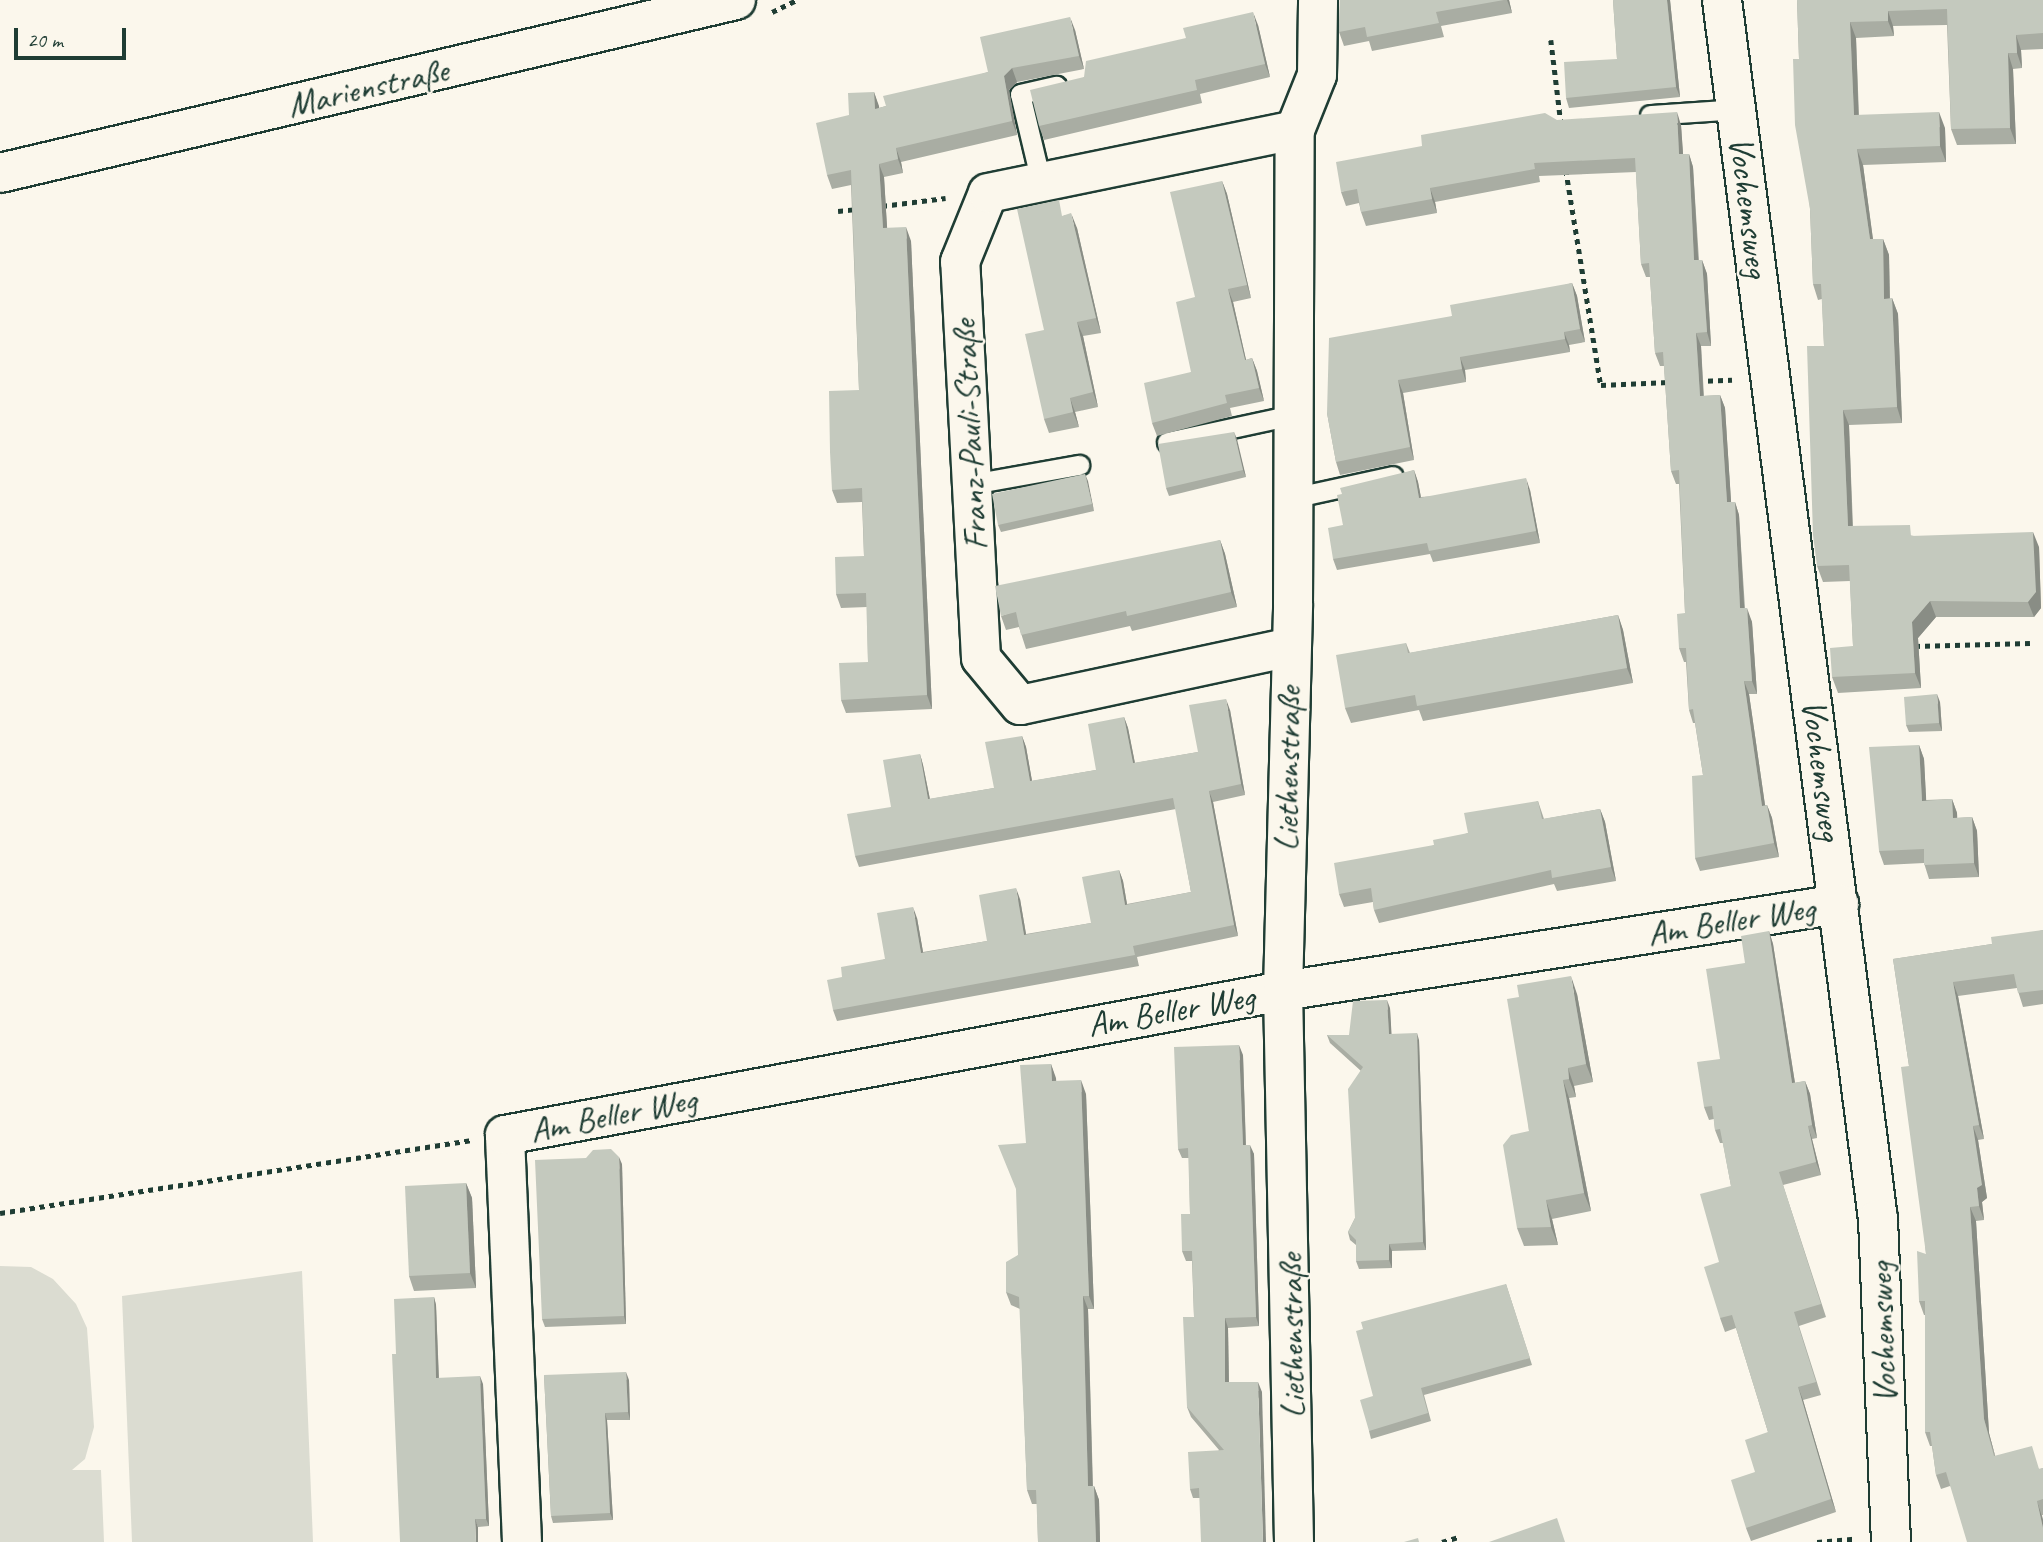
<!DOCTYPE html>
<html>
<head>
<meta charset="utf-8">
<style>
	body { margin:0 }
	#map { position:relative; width:2043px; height:1542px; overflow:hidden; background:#fbf7ec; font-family:Caveat,sans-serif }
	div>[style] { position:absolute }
	.green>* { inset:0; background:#dbdcd1 }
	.path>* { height:4.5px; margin-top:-2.25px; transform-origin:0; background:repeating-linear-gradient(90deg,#1f3d34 0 5px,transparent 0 10px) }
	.roads { filter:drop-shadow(2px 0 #1f3d34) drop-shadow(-2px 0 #1f3d34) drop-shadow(0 2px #1f3d34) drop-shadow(0 -2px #1f3d34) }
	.service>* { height:19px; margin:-9.5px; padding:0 9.5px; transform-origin:9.5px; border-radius:9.5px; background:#fbf7ec }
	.minor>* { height:38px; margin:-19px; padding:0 19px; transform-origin:19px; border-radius:19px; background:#fbf7ec }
	.secondary>* { height:38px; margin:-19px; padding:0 19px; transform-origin:19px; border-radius:19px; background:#fbf7ec }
	.wall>* { inset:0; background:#a9ada3 }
	.shaded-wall>* { inset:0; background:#898d85 }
	.building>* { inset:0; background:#c4c9be }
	span { translate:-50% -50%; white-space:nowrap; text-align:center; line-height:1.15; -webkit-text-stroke:5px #fbf7ec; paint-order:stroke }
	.street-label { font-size:35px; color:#1f3d34 }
	.scale { position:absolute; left:14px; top:28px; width:112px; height:32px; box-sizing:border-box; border:4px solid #1f3d34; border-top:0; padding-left:9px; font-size:21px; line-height:24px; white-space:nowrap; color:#1f3d34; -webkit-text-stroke:5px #fbf7ec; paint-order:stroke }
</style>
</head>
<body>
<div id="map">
	<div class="green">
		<div style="clip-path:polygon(0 1266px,31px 1267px,53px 1279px,76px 1304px,87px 1328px,94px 1427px,85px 1459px,72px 1470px,101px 1470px,104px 1542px,0 1542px)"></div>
		<div style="clip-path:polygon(302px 1271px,313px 1542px,132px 1542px,122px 1296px)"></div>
	</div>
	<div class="path">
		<div style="left:772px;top:12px;width:28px;rotate:-26deg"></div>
		<div style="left:1551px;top:40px;width:84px;rotate:83.1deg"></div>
		<div style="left:1566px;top:170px;width:218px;rotate:80.8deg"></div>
		<div style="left:1601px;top:385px;width:68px;rotate:-2.5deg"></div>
		<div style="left:882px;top:206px;width:64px;rotate:-7.1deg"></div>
		<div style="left:838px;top:211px;width:18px;rotate:-6deg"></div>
		<div style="left:1698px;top:381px;width:34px;rotate:-2deg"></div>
		<div style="left:1915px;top:646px;width:115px;rotate:-1.5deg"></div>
		<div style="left:0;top:1213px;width:476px;rotate:-8.8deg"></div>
		<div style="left:1442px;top:1542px;width:17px;rotate:-17deg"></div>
		<div style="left:1817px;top:1542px;width:37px;rotate:-5deg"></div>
	</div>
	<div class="roads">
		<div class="service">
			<div style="left:1650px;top:115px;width:87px;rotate:-3.9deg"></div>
			<div style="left:1041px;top:182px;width:90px;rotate:-103.4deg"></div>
			<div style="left:1020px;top:94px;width:37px;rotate:-13deg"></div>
			<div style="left:1167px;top:442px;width:128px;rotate:-12.2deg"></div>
			<div style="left:972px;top:484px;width:109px;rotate:-10.1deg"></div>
			<div style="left:1292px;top:498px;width:103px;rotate:-12.3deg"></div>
		</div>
		<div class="minor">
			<div style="left:1722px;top:0;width:1229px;rotate:82.71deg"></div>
			<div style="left:1878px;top:1219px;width:323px;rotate:87.7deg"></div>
			<div style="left:1291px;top:647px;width:277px;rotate:167.9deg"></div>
			<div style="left:1020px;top:705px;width:61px;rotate:-129.7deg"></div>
			<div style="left:981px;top:658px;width:397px;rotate:-93deg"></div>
			<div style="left:960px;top:262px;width:74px;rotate:-67.9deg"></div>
			<div style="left:988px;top:193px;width:313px;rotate:-11.6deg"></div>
			<div style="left:522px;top:1542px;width:407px;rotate:-92.4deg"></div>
			<div style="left:505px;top:1135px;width:791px;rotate:-10.49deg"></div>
			<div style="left:1283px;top:991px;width:563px;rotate:-8.89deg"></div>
			<div style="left:1294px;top:1542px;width:551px;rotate:-91.14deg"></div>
			<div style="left:1283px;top:991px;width:387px;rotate:-88.5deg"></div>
			<div style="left:1293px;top:604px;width:474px;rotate:-89.8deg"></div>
			<div style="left:1295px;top:130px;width:59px;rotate:-68.2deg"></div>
			<div style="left:1317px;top:75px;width:75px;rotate:-89.2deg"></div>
		</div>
		<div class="secondary">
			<div style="left:0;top:173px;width:756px;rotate:-13.23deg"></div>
		</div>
	</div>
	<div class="wall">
		<div style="clip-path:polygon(1340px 0,1509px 0,1512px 13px,1441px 26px,1444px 37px,1372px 51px,1369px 41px,1344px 46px,1339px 32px)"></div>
		<div style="clip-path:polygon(1613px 0,1670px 0,1680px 97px,1569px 108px,1566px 98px,1617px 59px)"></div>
		<div style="clip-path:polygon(1797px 0,2043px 0,2043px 49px,2021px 50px,2022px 68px,2013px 69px,2016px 144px,1957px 145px,1951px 129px,1947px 25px,1893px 26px,1894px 36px,1856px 38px,1859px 115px,1945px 128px,1946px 162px,1863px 165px,1873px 239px,1883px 239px,1889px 255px,1890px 299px,1892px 298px,1898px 314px,1902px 423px,1849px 425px,1853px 526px,1914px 536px,2039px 547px,2041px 608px,2034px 617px,1936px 617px,1918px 638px,1921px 688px,1838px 693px,1832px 677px,1853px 646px,1850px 581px,1823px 582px,1817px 566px,1824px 346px,1822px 299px,1818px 300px,1813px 284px,1810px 209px,1799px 59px)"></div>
		<div style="clip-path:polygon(1258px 25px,1270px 77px,1200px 94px,1202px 103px,1044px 140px,1039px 126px,1084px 77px)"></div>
		<div style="clip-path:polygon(1075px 30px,1084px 69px,1017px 82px,1009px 90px,1017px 135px,901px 162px,903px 173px,884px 177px,887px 228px,911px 241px,932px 709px,846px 713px,841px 700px,868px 662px,867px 607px,841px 608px,836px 594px,864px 556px,862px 502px,837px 503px,832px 490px,859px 390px,851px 185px,832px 189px,827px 175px,849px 115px,874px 92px,879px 108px,886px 106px,988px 72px)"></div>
		<div style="clip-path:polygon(1557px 120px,1681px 125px,1683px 154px,1689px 154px,1693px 167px,1699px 260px,1702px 260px,1707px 274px,1711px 346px,1701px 346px,1704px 396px,1720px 395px,1725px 408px,1731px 502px,1735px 502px,1739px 515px,1745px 608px,1752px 622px,1757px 694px,1749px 694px,1765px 805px,1767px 805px,1772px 818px,1779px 857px,1700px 871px,1695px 858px,1703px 775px,1695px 723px,1693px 723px,1689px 710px,1686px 662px,1684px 662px,1679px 648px,1685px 613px,1679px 484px,1676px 484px,1671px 471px,1664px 366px,1660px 366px,1655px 353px,1650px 277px,1646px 277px,1641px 264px,1636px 172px,1539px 176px,1540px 182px,1435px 202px,1437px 213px,1366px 226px,1361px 212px,1359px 203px,1346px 206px,1341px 192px)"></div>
		<div style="clip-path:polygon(1222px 181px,1227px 194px,1251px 298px,1233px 302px,1246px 360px,1252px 358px,1257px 371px,1264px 401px,1230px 408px,1232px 416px,1157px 436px,1152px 423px,1191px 372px,1195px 297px)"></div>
		<div style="clip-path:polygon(1064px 215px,1077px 228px,1101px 333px,1083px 336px,1098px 407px,1075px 412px,1079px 427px,1049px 433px,1044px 419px,1044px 330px)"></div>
		<div style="clip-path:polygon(1572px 283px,1577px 296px,1585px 342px,1569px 345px,1570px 352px,1465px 370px,1466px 382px,1403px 393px,1414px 460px,1340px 475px,1336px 462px,1327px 413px,1452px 316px)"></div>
		<div style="clip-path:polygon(1234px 432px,1246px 477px,1169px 496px,1166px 488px)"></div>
		<div style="clip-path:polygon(1414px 470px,1418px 482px,1421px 497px,1530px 490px,1540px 543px,1433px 562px,1430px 554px,1337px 570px,1333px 559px,1343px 525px,1342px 494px)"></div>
		<div style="clip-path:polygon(1085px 474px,1094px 511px,1001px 532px,998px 525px)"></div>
		<div style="clip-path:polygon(1220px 540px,1225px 554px,1237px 607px,1132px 631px,1130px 626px,1026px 649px,1019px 627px,1006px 630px,1001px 616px)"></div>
		<div style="clip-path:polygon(1618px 615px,1623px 630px,1633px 683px,1423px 721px,1419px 710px,1351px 723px,1345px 708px,1406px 643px,1410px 653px)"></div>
		<div style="clip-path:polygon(1940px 702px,1942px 731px,1909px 732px,1906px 725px)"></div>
		<div style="clip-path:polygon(1230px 710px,1245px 795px,1213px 802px,1238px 936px,1137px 957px,1139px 966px,837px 1021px,833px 1010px,842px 977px,885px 959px,917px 918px,923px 952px,987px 941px,1020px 899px,1026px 934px,1091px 923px,1119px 870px,1123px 881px,1127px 904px,1191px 892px,1176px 809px,859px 867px,855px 856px,891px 807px,920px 754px,923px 765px,930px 799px,994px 788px,1022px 736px,1026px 747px,1032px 781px,1096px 770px,1124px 717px,1128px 728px,1135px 763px,1198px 752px)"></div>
		<div style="clip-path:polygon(1919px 745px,1924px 759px,1926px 800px,1952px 799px,1957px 813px,1957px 818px,1972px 817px,1977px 831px,1979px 877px,1929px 879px,1924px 863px,1884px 865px,1879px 851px)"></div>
		<div style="clip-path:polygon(1538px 801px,1544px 819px,1600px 809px,1605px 822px,1616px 881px,1557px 891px,1554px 884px,1379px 923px,1374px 910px,1373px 902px,1344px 907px,1339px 894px,1434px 845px,1468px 833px)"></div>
		<div style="clip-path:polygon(2043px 930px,2043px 1004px,2023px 1007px,2017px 988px,1958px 996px,1984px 1139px,1978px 1140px,1987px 1198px,1982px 1202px,1984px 1220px,1976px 1221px,1989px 1433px,1995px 1456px,2040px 1469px,2043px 1468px,2043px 1515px,2042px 1515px,2043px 1520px,2043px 1542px,1950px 1486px,1941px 1489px,1936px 1475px,1932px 1446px,1930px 1446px,1925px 1432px,1925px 1315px,1924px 1315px,1919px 1301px,1926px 1254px,1909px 1066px,1893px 959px,1992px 944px)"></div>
		<div style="clip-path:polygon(1769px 931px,1773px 944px,1795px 1083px,1805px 1081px,1810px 1094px,1817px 1138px,1812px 1139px,1821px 1175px,1783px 1185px,1826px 1317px,1799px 1326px,1821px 1395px,1803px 1400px,1836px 1512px,1751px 1541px,1746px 1528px,1755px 1472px,1768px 1432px,1736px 1328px,1725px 1332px,1720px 1318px,1719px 1262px,1731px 1186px,1723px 1143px,1720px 1143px,1715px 1130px,1714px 1119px,1709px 1120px,1704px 1107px,1720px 1059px,1745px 963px)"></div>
		<div style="clip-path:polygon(1577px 994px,1593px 1082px,1574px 1086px,1576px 1097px,1569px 1098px,1591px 1211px,1552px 1219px,1558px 1245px,1524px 1246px,1517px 1228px,1529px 1131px,1519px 997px)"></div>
		<div style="clip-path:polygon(1390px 1008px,1391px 1034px,1419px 1040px,1426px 1250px,1392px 1251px,1392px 1268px,1359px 1269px,1356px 1261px,1356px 1245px,1350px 1240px,1348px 1232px,1355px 1218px,1361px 1071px,1330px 1043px,1327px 1035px,1349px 1035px)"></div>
		<div style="clip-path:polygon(1243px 1055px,1246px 1145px,1254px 1154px,1259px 1326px,1228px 1328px,1229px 1382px,1262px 1392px,1200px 1498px,1193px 1498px,1190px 1489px,1219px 1450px,1191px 1417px,1187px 1407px,1194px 1317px,1192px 1261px,1186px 1261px,1182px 1251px,1190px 1214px,1189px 1158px,1182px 1158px,1178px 1149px)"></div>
		<div style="clip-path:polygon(1051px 1064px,1056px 1081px,1086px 1094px,1094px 1309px,1088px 1309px,1093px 1486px,1094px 1486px,1099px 1500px,1100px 1542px,1038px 1542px,1037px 1504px,1032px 1504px,1027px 1490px,1020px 1309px,1011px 1305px,1006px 1292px,1018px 1255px,1026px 1143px)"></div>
		<div style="clip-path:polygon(622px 1164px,626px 1324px,545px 1327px,542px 1319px)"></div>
		<div style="clip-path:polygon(466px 1183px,472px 1198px,476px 1288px,414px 1291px,409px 1276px)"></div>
		<div style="clip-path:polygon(1506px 1284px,1532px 1365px,1424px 1395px,1431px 1421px,1371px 1439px,1369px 1431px,1373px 1396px)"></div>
		<div style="clip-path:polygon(434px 1297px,436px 1305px,439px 1378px,483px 1384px,489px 1526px,478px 1527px,396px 1354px)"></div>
		<div style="clip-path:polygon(544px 1375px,629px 1380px,630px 1420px,607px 1420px,613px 1520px,553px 1523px,551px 1516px)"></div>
	</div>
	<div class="shaded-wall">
		<div style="clip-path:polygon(1507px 0,1509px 0,1512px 13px)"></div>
		<div style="clip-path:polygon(1667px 0,1670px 0,1680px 97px,1676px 87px)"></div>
		<div style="clip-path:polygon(1888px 11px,1893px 26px,1894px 36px,1888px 21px)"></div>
		<div style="clip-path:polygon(1253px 12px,1258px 25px,1270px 77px,1265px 64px)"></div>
		<div style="clip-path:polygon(1070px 17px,1075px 30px,1084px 69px,1079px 56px)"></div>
		<div style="clip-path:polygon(1850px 22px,1856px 38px,1859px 131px,1854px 115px)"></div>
		<div style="clip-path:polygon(2016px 35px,2021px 50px,2022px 68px,2017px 53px)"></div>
		<div style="clip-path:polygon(2008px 53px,2013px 69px,2016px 144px,2010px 128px)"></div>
		<div style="clip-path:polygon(1012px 68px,1017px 82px,1009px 90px,1017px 135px,1012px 121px,1004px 76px)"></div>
		<div style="clip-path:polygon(874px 92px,879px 106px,880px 123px,875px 109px)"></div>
		<div style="clip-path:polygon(1677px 112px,1681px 125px,1684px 168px,1679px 154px)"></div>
		<div style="clip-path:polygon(1939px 112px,1945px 128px,1946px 162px,1940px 146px)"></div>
		<div style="clip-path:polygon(896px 148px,901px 162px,903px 173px,898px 159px)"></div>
		<div style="clip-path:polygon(1857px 149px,1863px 165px,1875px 255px,1870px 239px)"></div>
		<div style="clip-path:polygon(1689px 154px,1693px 167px,1699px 274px,1694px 260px)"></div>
		<div style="clip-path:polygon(879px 164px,884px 177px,888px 242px,883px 228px)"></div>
		<div style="clip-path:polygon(1222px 181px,1227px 194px,1251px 298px,1247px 285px)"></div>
		<div style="clip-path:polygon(1430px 188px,1435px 202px,1437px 213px,1432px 199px)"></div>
		<div style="clip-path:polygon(1071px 213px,1077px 228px,1101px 333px,1096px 318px)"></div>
		<div style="clip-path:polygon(906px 227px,911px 241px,932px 709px,927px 695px)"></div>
		<div style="clip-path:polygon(1883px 239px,1889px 255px,1890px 315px,1884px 299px)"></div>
		<div style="clip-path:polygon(1702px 260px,1707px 274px,1711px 346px,1707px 332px)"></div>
		<div style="clip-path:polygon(1572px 283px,1577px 296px,1585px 342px,1580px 329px)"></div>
		<div style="clip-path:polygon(1228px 289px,1233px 302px,1249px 373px,1245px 360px)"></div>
		<div style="clip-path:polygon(1892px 298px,1898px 314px,1902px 423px,1897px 407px)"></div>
		<div style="clip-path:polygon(1077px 322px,1083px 336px,1098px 407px,1093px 392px)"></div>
		<div style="clip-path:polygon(1564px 332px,1569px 345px,1570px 352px,1565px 339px)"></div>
		<div style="clip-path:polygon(1696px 333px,1701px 346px,1704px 409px,1700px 396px)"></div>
		<div style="clip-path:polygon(1460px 357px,1465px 370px,1466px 382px,1462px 369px)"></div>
		<div style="clip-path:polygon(1252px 358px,1257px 371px,1264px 401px,1259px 388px)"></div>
		<div style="clip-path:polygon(1398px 380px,1403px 393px,1414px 460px,1410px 447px)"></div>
		<div style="clip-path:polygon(1720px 395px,1725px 408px,1732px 516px,1727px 502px)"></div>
		<div style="clip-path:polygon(1070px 398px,1075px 412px,1079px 427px,1073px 412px)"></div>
		<div style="clip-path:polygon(1843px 410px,1849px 425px,1853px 542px,1848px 526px)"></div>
		<div style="clip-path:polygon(1234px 432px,1237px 439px,1246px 477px,1243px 470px)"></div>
		<div style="clip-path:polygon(1414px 470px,1418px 482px,1423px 509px,1419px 498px)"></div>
		<div style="clip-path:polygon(1085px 474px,1088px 481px,1094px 511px,1092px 504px)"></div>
		<div style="clip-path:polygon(1526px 478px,1530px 490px,1540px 543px,1536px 531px)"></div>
		<div style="clip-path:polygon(1735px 502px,1739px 515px,1745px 622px,1740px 608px)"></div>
		<div style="clip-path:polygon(2033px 532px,2039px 547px,2041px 608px,2034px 617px,2028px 602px)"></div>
		<div style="clip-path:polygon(1220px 540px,1225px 554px,1237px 607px,1231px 592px)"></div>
		<div style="clip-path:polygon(1930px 601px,1936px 617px,1918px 638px,1921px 688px,1915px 673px,1912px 622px)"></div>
		<div style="clip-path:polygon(1747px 608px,1752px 622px,1757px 694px,1752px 681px)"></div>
		<div style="clip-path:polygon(1618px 615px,1623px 630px,1633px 683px,1627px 668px)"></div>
		<div style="clip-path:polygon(1744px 681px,1749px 694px,1767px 819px,1762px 806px)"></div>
		<div style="clip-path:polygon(1937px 694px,1940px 702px,1942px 731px,1939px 723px)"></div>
		<div style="clip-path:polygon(1226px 699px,1230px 710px,1245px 795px,1241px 784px)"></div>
		<div style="clip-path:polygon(1124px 717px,1128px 728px,1137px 774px,1133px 763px)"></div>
		<div style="clip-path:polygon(1022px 736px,1026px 747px,1034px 792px,1030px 781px)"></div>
		<div style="clip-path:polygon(1919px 745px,1924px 759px,1927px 815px,1922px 801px)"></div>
		<div style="clip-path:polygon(920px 754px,923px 765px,932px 810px,928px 799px)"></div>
		<div style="clip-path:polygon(1209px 791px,1213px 802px,1238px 936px,1234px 925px)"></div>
		<div style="clip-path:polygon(1952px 799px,1957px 813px,1958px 832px,1953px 818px)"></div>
		<div style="clip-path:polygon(1767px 805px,1772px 818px,1779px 857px,1774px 843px)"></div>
		<div style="clip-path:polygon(1600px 809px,1605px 822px,1616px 881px,1611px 867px)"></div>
		<div style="clip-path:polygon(1972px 817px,1977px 831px,1979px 877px,1974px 863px)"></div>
		<div style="clip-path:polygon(1119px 870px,1123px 881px,1129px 916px,1125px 905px)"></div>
		<div style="clip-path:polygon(1016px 888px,1020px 899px,1028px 946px,1024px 935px)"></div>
		<div style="clip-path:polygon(913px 907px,917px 918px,925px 963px,921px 953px)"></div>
		<div style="clip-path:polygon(1769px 931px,1773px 944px,1797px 1096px,1792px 1083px)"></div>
		<div style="clip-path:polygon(1571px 976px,1577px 994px,1593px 1082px,1586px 1064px)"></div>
		<div style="clip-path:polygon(1953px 982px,1958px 996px,1984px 1139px,1979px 1125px)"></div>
		<div style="clip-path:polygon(1387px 1000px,1390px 1008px,1392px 1041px,1389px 1034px)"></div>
		<div style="clip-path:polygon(1417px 1033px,1419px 1040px,1426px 1250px,1423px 1242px)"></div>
		<div style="clip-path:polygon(1239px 1045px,1243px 1055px,1246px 1154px,1243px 1145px)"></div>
		<div style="clip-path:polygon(1051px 1064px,1056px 1078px,1057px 1094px,1052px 1081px)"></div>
		<div style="clip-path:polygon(1568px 1068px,1574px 1086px,1576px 1097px,1569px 1079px)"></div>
		<div style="clip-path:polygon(1081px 1080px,1086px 1094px,1094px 1309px,1089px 1296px)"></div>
		<div style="clip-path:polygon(1563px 1080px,1569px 1098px,1591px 1211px,1584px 1193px)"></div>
		<div style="clip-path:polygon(1805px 1081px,1810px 1094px,1817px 1138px,1812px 1125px)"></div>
		<div style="clip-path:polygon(1808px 1126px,1812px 1139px,1821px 1175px,1816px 1162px)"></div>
		<div style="clip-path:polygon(1973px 1126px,1978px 1140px,1987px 1198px,1982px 1202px,1984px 1220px,1979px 1206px,1977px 1188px)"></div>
		<div style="clip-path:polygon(1250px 1145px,1254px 1154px,1259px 1326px,1256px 1317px)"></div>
		<div style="clip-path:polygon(619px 1157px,622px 1164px,626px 1324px,624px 1316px)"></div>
		<div style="clip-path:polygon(466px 1183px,472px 1198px,476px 1288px,470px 1273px)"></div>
		<div style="clip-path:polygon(1546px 1200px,1552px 1219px,1558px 1245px,1551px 1227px)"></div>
		<div style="clip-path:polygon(1970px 1207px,1976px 1221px,1989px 1433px,1999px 1470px,1984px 1419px)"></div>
		<div style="clip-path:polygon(1389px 1244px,1392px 1251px,1392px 1268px,1389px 1260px)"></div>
		<div style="clip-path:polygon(1083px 1296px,1088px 1309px,1093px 1500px,1088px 1486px)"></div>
		<div style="clip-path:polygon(434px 1297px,436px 1305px,439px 1385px,436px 1378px)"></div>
		<div style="clip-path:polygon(1225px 1318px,1228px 1328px,1229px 1392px,1225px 1382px)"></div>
		<div style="clip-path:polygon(626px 1372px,629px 1380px,630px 1420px,628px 1412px)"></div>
		<div style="clip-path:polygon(480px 1376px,483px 1384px,489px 1526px,486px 1519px)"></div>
		<div style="clip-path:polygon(1258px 1382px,1262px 1392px,1266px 1542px,1263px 1542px)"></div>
		<div style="clip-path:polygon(1798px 1387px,1803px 1400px,1836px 1512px,1831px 1499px)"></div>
		<div style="clip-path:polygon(605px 1413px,607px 1420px,613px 1520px,610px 1513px)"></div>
		<div style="clip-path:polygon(1094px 1486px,1099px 1500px,1100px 1542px,1096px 1542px)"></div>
		<div style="clip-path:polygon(2037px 1501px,2043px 1520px,2043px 1528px)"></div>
		<div style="clip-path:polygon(475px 1519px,478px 1527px,478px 1542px,476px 1542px)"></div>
	</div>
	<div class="building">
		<div style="clip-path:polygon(1340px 0,1504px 0,1436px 12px,1439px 23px,1367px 37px,1365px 27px,1339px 32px)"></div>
		<div style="clip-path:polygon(1613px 0,1667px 0,1676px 87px,1566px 98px,1564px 62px,1617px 59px)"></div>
		<div style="clip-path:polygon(1797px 0,2043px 0,2043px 33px,2016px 35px,2017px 53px,2008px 53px,2010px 128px,1951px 129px,1947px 9px,1888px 11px,1888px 21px,1850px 22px,1854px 115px,1939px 112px,1940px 146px,1857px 149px,1870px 239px,1883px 239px,1884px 299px,1892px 298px,1897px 407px,1843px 410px,1848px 526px,1910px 525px,1911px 536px,2033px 532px,2036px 592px,2028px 602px,1930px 601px,1912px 622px,1915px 673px,1832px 677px,1830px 648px,1853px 646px,1849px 565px,1817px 566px,1813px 535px,1807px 346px,1824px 346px,1821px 284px,1813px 284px,1810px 209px,1795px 125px,1793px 59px,1799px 59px)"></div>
		<div style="clip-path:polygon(1253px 12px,1265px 64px,1195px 80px,1197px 90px,1039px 126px,1030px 90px,1084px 77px,1086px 61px,1186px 38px,1183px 28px)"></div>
		<div style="clip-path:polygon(1070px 17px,1079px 56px,1012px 68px,1004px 76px,1012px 121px,896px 148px,898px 159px,879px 164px,883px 228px,906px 227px,927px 695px,841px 700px,839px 663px,868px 662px,866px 593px,836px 594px,835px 557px,864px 556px,862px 488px,832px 490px,830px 452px,829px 391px,859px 390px,851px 170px,827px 175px,816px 123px,849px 115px,848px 93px,874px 92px,875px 109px,886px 106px,883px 96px,988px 72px,980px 37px)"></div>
		<div style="clip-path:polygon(1677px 112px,1679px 154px,1689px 154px,1694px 260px,1702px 260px,1707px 332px,1696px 333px,1700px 396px,1720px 395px,1727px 502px,1735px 502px,1740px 608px,1747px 608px,1752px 681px,1744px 681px,1762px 806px,1767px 805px,1774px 843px,1695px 858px,1692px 776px,1703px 775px,1693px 709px,1689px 710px,1686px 648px,1679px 648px,1677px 614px,1685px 613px,1679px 470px,1671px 471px,1663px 352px,1655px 353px,1649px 263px,1641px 264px,1635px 158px,1534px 163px,1535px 169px,1430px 188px,1432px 199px,1361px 212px,1357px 189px,1341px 192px,1336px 162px,1422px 146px,1421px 135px,1545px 113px,1557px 120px)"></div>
		<div style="clip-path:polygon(1222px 181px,1247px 285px,1228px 289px,1245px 360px,1252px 358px,1259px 388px,1225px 395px,1227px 403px,1152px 423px,1144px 383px,1191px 372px,1176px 302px,1195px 297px,1170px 192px)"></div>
		<div style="clip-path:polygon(1059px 200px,1062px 216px,1071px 213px,1096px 318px,1077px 322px,1093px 392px,1070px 398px,1073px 412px,1044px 419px,1025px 334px,1044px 330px,1017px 209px)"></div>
		<div style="clip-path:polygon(1572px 283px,1580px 329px,1564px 332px,1565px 339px,1460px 357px,1462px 369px,1398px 380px,1410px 447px,1336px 462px,1327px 413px,1329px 338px,1452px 316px,1450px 305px)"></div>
		<div style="clip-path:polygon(1234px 432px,1243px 470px,1166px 488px,1158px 444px)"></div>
		<div style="clip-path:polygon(1414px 470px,1419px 498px,1526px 478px,1536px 531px,1429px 551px,1427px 543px,1333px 559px,1328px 528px,1343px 525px,1337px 495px,1342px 494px,1340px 488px)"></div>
		<div style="clip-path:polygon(1085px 474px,1092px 504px,998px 525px,992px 494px)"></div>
		<div style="clip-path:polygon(1220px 540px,1231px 592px,1127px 616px,1126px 611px,1021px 635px,1016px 612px,1001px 616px,995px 586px)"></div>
		<div style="clip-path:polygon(1618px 615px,1627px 668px,1417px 706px,1415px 695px,1345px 708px,1336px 655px,1406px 643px,1408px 653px)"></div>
		<div style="clip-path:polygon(1937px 694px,1939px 723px,1906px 725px,1904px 697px)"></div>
		<div style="clip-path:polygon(1226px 699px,1241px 784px,1209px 791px,1234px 925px,1133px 946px,1135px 955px,833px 1010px,827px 980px,842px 977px,841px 967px,885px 959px,877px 913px,913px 907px,921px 953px,987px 941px,979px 895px,1016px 888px,1024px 935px,1091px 923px,1082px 877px,1119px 870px,1125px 905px,1191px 892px,1173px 798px,855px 856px,847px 814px,891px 807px,883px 760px,920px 754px,928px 799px,994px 788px,985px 742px,1022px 736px,1030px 781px,1096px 770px,1088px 724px,1124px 717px,1133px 763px,1198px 752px,1189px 705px)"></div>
		<div style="clip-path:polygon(1919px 745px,1922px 801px,1952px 799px,1953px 818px,1972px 817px,1974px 863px,1924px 865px,1924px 849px,1879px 851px,1869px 747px)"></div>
		<div style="clip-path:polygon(1538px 801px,1542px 819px,1600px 809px,1611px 867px,1552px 878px,1551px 870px,1374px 910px,1371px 888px,1339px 894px,1334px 863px,1434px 845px,1433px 840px,1468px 833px,1464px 813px)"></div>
		<div style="clip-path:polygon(2043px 930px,2043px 990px,2018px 993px,2014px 974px,1953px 982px,1979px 1125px,1973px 1126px,1982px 1185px,1977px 1188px,1979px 1206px,1970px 1207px,1984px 1419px,1994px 1456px,2032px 1446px,2039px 1469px,2043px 1468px,2043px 1499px,2037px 1501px,2043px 1528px,2043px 1542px,1967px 1542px,1946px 1472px,1936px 1475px,1930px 1432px,1925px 1432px,1925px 1301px,1919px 1301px,1917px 1251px,1926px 1254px,1901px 1067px,1909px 1066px,1893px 959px,1992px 944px,1991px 937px)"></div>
		<div style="clip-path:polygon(1769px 931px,1792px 1083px,1805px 1081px,1812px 1125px,1808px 1126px,1816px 1162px,1779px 1172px,1821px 1304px,1794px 1312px,1816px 1382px,1798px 1387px,1831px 1499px,1746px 1528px,1731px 1480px,1755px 1472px,1745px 1440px,1768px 1432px,1732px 1315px,1720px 1318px,1704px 1267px,1719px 1262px,1700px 1194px,1731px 1186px,1720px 1129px,1715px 1130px,1712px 1106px,1704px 1107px,1697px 1062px,1720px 1059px,1706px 969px,1745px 963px,1741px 936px)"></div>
		<div style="clip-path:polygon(1571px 976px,1586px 1064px,1568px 1068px,1569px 1079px,1563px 1080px,1584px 1193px,1546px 1200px,1551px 1227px,1517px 1228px,1503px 1145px,1511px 1135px,1529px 1131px,1507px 999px,1519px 997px,1517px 985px)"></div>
		<div style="clip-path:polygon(1387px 1000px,1389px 1034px,1417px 1033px,1423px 1242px,1389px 1244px,1389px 1260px,1356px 1261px,1356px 1240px,1348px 1232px,1355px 1218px,1348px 1089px,1363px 1067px,1327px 1035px,1349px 1035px,1353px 1001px)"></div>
		<div style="clip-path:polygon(1239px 1045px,1243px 1145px,1250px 1145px,1256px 1317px,1225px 1318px,1225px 1382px,1258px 1382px,1263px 1542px,1201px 1542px,1199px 1488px,1190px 1489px,1188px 1452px,1224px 1450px,1187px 1407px,1183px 1317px,1194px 1317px,1192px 1251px,1182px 1251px,1181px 1214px,1190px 1214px,1188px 1148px,1178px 1149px,1174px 1047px)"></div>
		<div style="clip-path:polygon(1051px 1064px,1052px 1081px,1081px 1080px,1089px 1296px,1083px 1296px,1088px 1486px,1094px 1486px,1096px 1542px,1038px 1542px,1036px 1490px,1027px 1490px,1019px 1297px,1006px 1292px,1006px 1262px,1018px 1255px,1016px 1189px,998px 1145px,1026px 1143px,1020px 1065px)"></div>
		<div style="clip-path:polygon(611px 1149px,619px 1157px,624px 1316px,542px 1319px,535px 1160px,586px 1158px,593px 1150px)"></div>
		<div style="clip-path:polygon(466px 1183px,470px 1273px,409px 1276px,405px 1186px)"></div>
		<div style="clip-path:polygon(1506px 1284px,1530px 1358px,1421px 1388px,1428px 1413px,1369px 1431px,1360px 1400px,1373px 1396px,1356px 1331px,1363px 1329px,1361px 1322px)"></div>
		<div style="clip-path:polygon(434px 1297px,436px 1378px,480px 1376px,486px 1519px,475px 1519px,476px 1542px,400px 1542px,392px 1354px,396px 1354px,394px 1299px)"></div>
		<div style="clip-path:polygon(626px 1372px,628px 1412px,605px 1413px,610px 1513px,551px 1516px,544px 1375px)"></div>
		<div style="clip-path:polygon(1557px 1518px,1565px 1542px,1489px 1542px)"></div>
		<div style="clip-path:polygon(1418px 1538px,1419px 1542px,1404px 1542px)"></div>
	</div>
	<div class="street-label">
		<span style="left:368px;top:88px;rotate:-13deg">Marienstraße</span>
		<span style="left:1749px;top:207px;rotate:83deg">Vochemsweg</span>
		<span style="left:970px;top:435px;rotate:-93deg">Franz-Pauli-Straße</span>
		<span style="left:1288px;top:769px;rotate:-89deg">Liethenstraße</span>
		<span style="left:1822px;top:770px;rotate:83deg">Vochemsweg</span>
		<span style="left:1731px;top:921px;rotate:-9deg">Am Beller Weg</span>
		<span style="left:1171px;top:1011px;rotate:-10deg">Am Beller Weg</span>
		<span style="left:613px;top:1115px;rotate:-11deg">Am Beller Weg</span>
		<span style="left:1883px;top:1333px;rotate:-92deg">Vochemsweg</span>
		<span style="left:1292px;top:1336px;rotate:-91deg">Liethenstraße</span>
	</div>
	<div class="scale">20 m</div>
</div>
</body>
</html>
